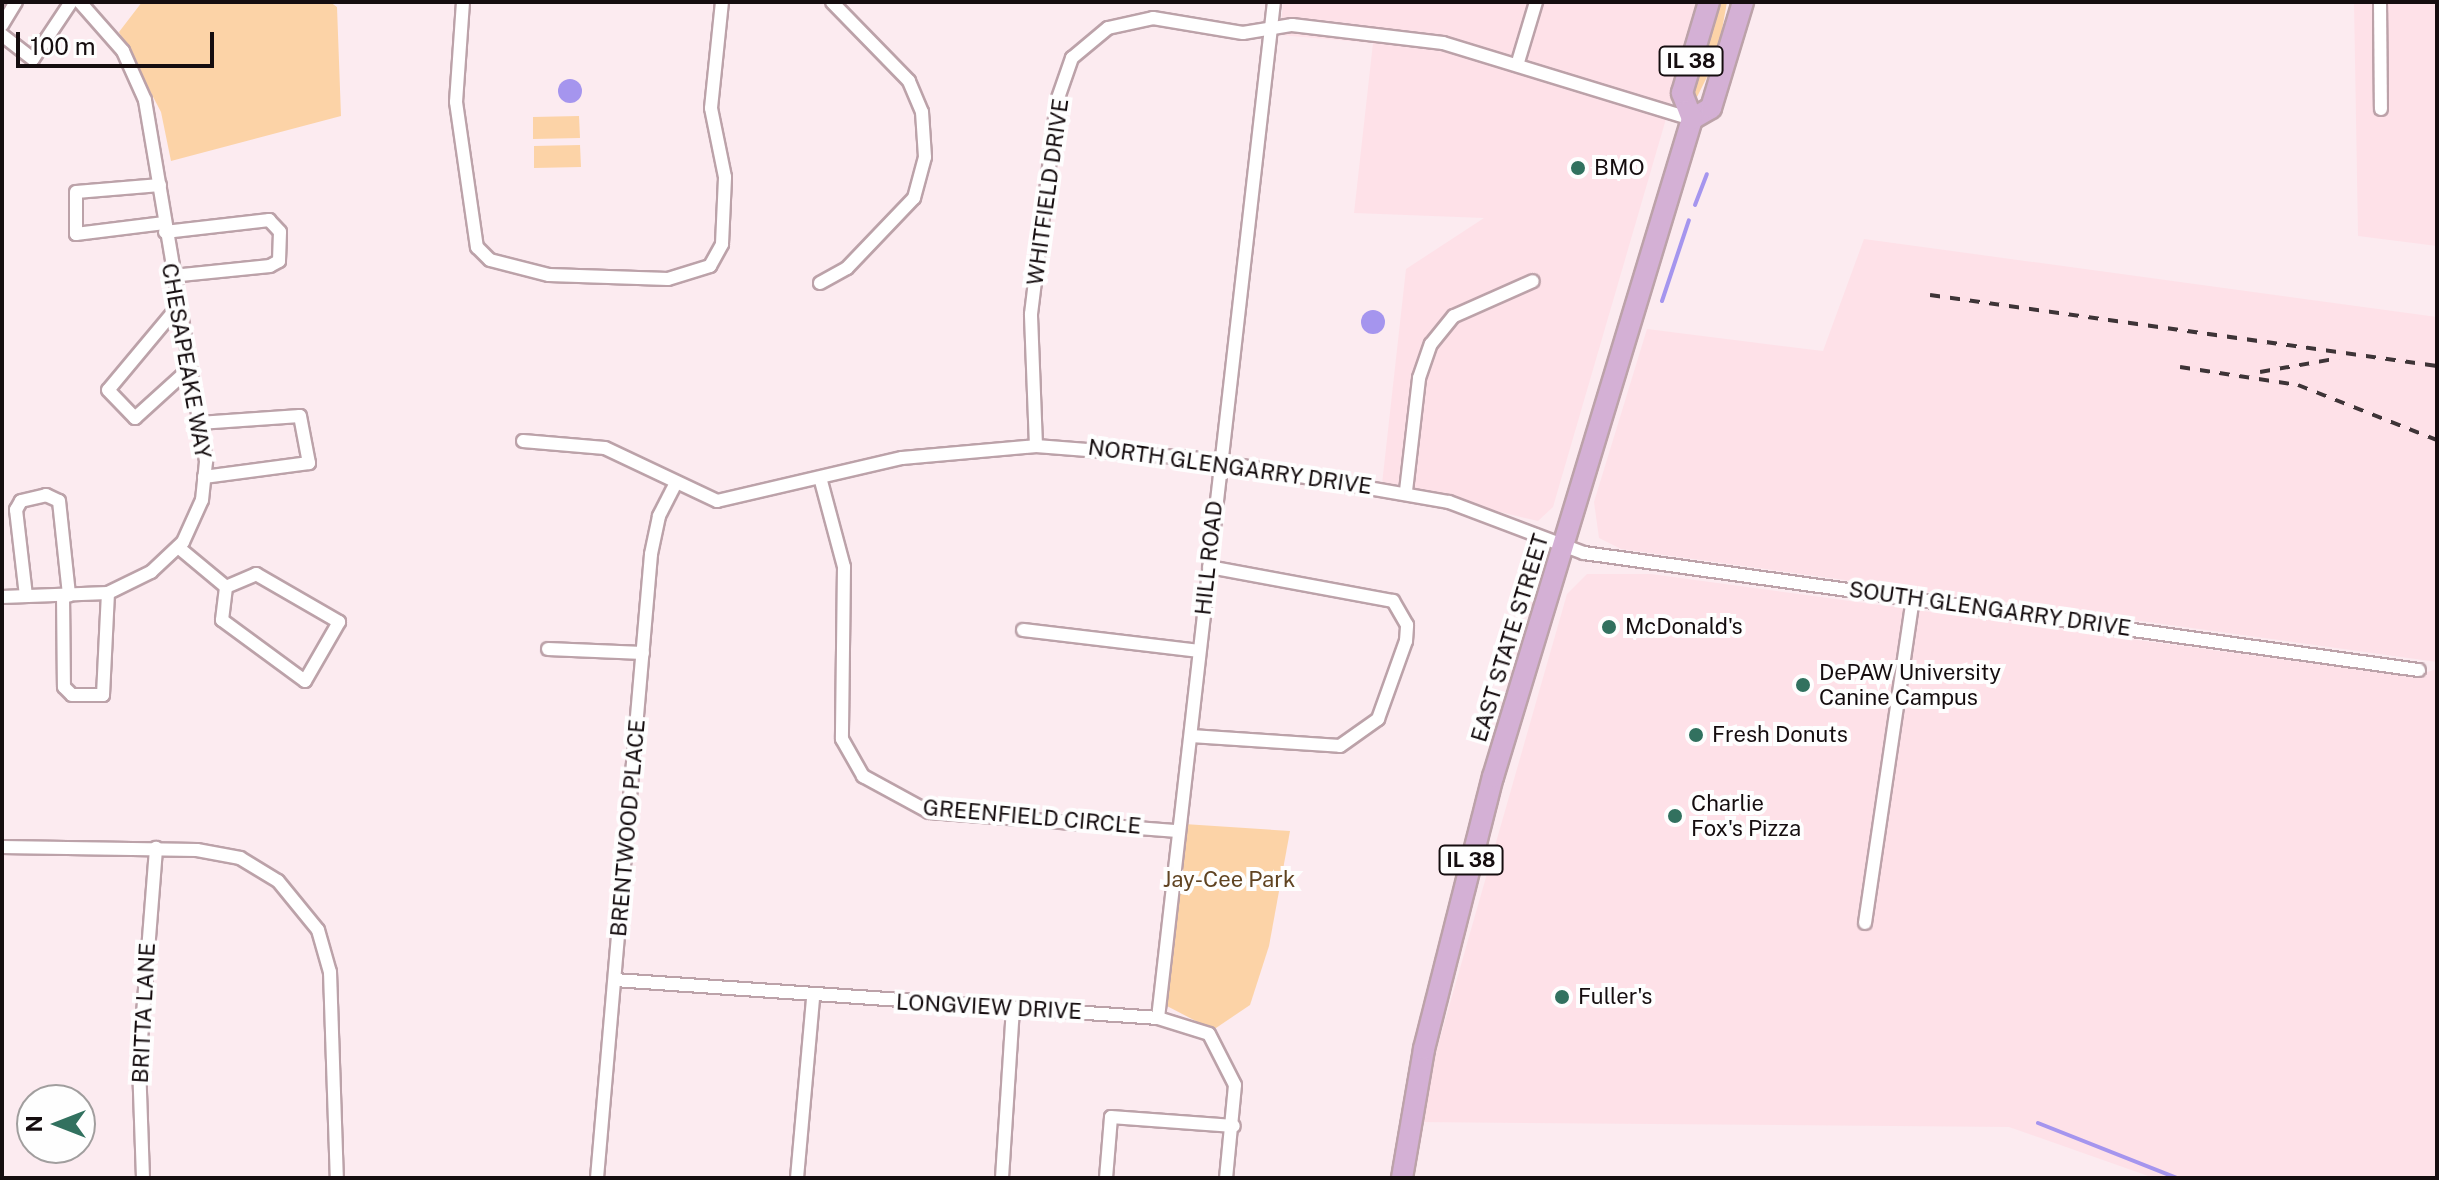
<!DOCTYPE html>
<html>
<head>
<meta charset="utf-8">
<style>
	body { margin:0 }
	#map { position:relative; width:2439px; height:1180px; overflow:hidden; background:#fcebf0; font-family:"Public Sans",sans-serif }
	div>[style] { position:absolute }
	.built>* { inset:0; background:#fee1e8 }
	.green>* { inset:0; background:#fcd3a7 }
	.water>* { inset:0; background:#a595ee }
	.round { border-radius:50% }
	.stream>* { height:4px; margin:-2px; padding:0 2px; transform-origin:2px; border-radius:2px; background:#a595ee }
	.roads { filter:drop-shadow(2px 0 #bca2a9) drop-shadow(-2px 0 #bca2a9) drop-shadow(0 2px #bca2a9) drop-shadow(0 -2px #bca2a9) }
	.minor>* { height:12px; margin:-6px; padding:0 6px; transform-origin:6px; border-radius:6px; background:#fff }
	.primary>* { height:20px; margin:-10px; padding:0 10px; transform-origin:10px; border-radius:10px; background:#d4b0d5 }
	.rail>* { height:4px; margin-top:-2px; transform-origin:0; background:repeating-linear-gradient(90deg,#3e3437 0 10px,transparent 0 20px) }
	.dots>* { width:22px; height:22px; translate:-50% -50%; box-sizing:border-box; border:4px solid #fefefe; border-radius:50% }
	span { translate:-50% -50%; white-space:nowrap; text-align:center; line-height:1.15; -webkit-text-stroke:8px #fefefe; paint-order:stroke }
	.shield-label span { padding:2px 6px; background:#fefefe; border:2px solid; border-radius:6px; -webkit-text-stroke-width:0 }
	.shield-label { font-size:20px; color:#150d0f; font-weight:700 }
	.poi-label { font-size:22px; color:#150d0f }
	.left { translate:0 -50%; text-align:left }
	.street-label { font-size:22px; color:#150d0f }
	.park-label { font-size:22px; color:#604321 }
	.frame { position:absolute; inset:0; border:4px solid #150d0f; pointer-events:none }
	.north { position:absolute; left:16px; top:1084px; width:80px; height:80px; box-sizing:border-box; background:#fefefe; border:2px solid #a19e9e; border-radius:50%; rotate:270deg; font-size:22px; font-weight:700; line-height:32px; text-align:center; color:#150d0f }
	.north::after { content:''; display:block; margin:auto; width:28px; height:36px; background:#32715f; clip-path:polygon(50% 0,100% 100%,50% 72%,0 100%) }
	.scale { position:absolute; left:16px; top:32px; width:198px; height:36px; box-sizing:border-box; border:4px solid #150d0f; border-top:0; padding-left:10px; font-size:24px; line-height:28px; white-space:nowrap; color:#150d0f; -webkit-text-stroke:6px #fefefe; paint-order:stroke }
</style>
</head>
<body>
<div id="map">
	<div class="built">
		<div style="clip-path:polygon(1283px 2px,1700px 2px,1553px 507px,1538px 521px,1382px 484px,1406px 269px,1484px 218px,1354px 213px,1373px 43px,1280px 35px)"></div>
		<div style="clip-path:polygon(2354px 2px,2437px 2px,2437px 246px,2358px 236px)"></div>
		<div style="clip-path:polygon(1864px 239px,2437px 317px,2437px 662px,1621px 549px,1599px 538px,1594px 502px,1647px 329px,1823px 351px)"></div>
		<div style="clip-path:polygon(1651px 574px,2411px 677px,2437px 669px,2437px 1178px,2154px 1178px,2009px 1127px,1416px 1122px,1567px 594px,1587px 574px)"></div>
	</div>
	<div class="green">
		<div style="clip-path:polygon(142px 2px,330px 2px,337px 7px,341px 116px,171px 161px,161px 112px,119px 32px)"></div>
		<div style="clip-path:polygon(1718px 2px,1727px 2px,1717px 57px,1697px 97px,1691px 94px)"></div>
		<div style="clip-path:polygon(579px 116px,580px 138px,533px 139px,533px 117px)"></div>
		<div style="clip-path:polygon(580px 145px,581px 167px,534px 168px,534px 146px)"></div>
		<div style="clip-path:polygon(1184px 824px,1290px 831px,1269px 946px,1250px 1005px,1213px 1030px,1165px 1005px)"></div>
	</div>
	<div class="water">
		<div class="round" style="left:558px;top:79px;width:24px;height:24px"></div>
		<div class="round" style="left:1361px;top:310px;width:24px;height:24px"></div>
	</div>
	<div class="stream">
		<div style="left:1695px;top:205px;width:33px;rotate:-69deg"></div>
		<div style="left:1662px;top:301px;width:85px;rotate:-71.6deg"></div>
		<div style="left:2038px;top:1123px;width:149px;rotate:21.6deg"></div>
	</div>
	<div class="roads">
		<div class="minor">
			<div style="left:463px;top:2px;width:100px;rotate:94deg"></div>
			<div style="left:456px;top:102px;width:147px;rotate:81.8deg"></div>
			<div style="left:477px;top:247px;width:18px;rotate:45deg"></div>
			<div style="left:490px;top:260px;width:61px;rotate:14.3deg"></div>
			<div style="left:549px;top:275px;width:119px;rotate:1.9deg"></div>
			<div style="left:668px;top:279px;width:44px;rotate:-17.2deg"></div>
			<div style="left:710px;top:266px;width:25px;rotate:-61deg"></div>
			<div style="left:722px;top:244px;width:67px;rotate:-87.4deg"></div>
			<div style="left:725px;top:177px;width:70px;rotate:-101.5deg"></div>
			<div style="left:711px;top:108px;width:107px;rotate:-84.1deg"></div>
			<div style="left:2380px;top:2px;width:107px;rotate:89.5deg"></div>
			<div style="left:2px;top:25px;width:27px;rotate:-59deg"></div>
			<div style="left:2px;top:35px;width:39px;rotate:38deg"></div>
			<div style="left:33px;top:59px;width:69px;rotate:-56.3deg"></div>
			<div style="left:1518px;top:62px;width:63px;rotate:-73.3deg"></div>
			<div style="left:160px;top:185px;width:84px;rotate:175.2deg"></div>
			<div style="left:76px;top:192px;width:42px;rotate:90deg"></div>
			<div style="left:76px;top:234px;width:89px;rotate:-7.1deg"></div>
			<div style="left:165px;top:232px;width:105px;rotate:-6.6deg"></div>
			<div style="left:269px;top:220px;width:16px;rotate:47deg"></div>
			<div style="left:280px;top:232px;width:29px;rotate:92deg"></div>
			<div style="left:279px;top:261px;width:10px;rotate:151deg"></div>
			<div style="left:270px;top:266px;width:100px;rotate:174.2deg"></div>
			<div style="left:820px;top:283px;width:31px;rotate:-29deg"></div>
			<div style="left:847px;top:268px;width:97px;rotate:-46.3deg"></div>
			<div style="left:914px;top:198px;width:42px;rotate:-75deg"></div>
			<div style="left:925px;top:157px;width:45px;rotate:-93.8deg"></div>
			<div style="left:922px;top:112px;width:34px;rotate:-113deg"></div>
			<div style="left:909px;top:81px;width:110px;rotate:-134.3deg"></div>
			<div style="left:175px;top:310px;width:104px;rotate:129.9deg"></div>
			<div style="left:108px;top:390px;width:39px;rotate:46deg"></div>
			<div style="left:135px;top:418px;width:72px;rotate:-42.2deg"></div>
			<div style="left:199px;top:423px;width:101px;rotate:-4deg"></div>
			<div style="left:300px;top:416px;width:48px;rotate:79.2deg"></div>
			<div style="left:309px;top:463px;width:106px;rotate:172.4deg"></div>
			<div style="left:523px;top:441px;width:82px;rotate:4.9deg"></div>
			<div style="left:605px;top:448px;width:124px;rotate:25.3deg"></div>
			<div style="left:717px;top:501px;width:190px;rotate:-13.1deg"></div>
			<div style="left:902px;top:458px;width:135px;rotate:-5.1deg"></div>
			<div style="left:1036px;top:446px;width:167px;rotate:4.5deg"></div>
			<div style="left:1202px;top:459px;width:251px;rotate:9.9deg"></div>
			<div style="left:1449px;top:502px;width:144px;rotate:20.7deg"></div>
			<div style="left:1584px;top:553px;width:843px;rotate:7.98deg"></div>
			<div style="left:1036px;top:446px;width:132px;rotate:-92.2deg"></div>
			<div style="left:1031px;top:314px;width:215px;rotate:-83deg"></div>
			<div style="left:1057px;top:101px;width:46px;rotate:-70.8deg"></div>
			<div style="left:1072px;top:58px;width:47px;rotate:-39.8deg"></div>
			<div style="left:1108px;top:28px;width:46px;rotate:-12.5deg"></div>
			<div style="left:1153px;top:18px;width:91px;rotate:9.5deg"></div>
			<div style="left:1243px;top:33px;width:50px;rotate:-9.3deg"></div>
			<div style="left:1292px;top:25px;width:152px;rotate:6.8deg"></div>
			<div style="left:1443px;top:43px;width:260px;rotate:17deg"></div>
			<div style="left:821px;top:481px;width:89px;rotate:75deg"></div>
			<div style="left:844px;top:567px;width:172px;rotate:90.7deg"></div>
			<div style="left:842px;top:739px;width:43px;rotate:60.4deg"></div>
			<div style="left:863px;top:776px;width:75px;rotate:28.6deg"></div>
			<div style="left:929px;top:812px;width:250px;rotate:4.4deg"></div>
			<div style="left:1406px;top:491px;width:114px;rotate:-83.4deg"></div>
			<div style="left:1419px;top:378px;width:36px;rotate:-71deg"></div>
			<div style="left:1431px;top:344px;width:36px;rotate:-51deg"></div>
			<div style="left:1454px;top:316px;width:86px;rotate:-23.9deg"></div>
			<div style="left:178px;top:547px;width:62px;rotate:39.8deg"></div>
			<div style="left:256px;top:574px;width:96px;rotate:30deg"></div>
			<div style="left:339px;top:622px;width:68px;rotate:120deg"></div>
			<div style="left:305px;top:681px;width:103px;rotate:-143.7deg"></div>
			<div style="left:222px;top:620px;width:33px;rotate:-83deg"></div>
			<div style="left:226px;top:587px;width:33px;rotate:-23deg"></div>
			<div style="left:63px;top:595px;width:92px;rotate:89.4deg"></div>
			<div style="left:64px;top:687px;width:11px;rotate:45deg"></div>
			<div style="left:72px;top:695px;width:31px"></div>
			<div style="left:103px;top:695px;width:102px;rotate:-87.2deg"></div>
			<div style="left:26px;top:596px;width:87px;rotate:-96.6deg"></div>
			<div style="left:16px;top:510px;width:10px;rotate:-61deg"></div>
			<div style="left:21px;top:501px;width:26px;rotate:-13deg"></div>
			<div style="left:46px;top:495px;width:14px;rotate:25deg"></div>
			<div style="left:59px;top:501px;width:95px;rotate:83.9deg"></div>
			<div style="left:2px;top:597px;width:106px;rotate:-2.2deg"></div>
			<div style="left:108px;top:593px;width:48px;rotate:-26deg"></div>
			<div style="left:151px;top:572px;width:44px;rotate:-43.2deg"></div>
			<div style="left:183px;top:542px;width:46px;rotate:-65.7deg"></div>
			<div style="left:202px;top:500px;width:39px;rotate:-84deg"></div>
			<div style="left:206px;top:461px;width:366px;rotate:-99.6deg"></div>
			<div style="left:145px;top:100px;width:54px;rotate:-114.2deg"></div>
			<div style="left:123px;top:51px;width:65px;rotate:-131.3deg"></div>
			<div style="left:1023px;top:630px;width:176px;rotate:6.8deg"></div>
			<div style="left:548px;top:649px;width:95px;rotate:2.4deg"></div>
			<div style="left:1191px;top:736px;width:149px;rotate:3.8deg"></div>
			<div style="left:1340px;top:746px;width:47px;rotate:-35.4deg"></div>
			<div style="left:1378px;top:719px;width:83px;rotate:-70.3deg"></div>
			<div style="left:1406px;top:641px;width:16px;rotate:-86deg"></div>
			<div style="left:1407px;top:625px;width:28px;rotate:-120deg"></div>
			<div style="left:1393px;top:601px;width:187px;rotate:-169.5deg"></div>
			<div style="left:2px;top:847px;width:195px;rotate:0.9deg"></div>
			<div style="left:197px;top:850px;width:44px;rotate:10.5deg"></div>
			<div style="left:240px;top:858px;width:44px;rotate:31.2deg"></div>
			<div style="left:278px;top:881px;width:63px;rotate:50.8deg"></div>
			<div style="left:318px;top:930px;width:44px;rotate:74.1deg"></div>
			<div style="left:330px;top:972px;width:206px;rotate:88.1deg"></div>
			<div style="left:1865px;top:923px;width:328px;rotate:-81.6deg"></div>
			<div style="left:615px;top:980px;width:544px;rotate:4deg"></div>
			<div style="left:1158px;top:1018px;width:53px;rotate:17.4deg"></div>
			<div style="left:1209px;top:1034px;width:57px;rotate:63deg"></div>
			<div style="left:1235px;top:1085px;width:93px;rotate:95.5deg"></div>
			<div style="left:1158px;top:1018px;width:1023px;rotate:-83.49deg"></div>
			<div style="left:143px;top:1178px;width:113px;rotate:-92deg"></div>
			<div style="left:139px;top:1065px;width:218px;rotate:-85.5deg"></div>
			<div style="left:597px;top:1178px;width:626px;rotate:-85.05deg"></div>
			<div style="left:651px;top:554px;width:39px;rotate:-78deg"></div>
			<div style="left:659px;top:516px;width:37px;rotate:-63deg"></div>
			<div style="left:797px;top:1178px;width:181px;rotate:-84.9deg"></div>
			<div style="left:1002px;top:1178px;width:170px;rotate:-86.3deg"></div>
			<div style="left:1106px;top:1178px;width:61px;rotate:-85.3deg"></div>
			<div style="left:1111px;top:1117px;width:123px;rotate:4.2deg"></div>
		</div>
		<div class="primary">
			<div style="left:1692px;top:119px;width:22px;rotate:-30deg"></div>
			<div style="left:1711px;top:108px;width:111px;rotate:-73.2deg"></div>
			<div style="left:1402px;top:1178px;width:131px;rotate:-80.3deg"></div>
			<div style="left:1424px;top:1049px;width:281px;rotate:-75.8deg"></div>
			<div style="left:1493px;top:777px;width:687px;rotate:-73.17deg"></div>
			<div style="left:1692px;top:119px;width:28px;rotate:-111deg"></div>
			<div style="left:1682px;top:93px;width:95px;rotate:-73.5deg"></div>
		</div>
	</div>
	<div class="rail">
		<div style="left:1930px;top:295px;width:512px;rotate:7.97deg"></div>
		<div style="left:2180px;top:367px;width:119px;rotate:8.7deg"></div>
		<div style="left:2298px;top:385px;width:149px;rotate:21.6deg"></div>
		<div style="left:2260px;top:372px;width:80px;rotate:-10deg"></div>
	</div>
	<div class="dots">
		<div style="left:1578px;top:168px;background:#32715f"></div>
		<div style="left:1609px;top:627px;background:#32715f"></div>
		<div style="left:1803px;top:685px;background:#32715f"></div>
		<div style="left:1696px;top:735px;background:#32715f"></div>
		<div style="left:1675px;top:816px;background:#32715f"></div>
		<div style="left:1562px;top:997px;background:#32715f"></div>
	</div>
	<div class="shield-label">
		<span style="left:1691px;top:61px">IL 38</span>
		<span style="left:1471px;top:860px">IL 38</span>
	</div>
	<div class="poi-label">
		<span class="left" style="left:1594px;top:168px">BMO</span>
		<span class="left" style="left:1625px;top:627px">McDonald's</span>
		<span class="left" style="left:1819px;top:685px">DePAW University<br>Canine Campus</span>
		<span class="left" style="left:1712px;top:735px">Fresh Donuts</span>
		<span class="left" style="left:1691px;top:816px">Charlie<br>Fox's Pizza</span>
		<span class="left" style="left:1578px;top:997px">Fuller's</span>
	</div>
	<div class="street-label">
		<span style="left:1048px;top:192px;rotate:-82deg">WHITFIELD DRIVE</span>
		<span style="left:186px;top:361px;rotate:80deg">CHESAPEAKE WAY</span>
		<span style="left:1230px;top:467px;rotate:8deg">NORTH GLENGARRY DRIVE</span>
		<span style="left:1209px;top:558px;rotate:-84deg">HILL ROAD</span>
		<span style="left:1990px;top:609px;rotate:8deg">SOUTH GLENGARRY DRIVE</span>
		<span style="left:1510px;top:638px;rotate:-73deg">EAST STATE STREET</span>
		<span style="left:1032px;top:817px;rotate:5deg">GREENFIELD CIRCLE</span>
		<span style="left:628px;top:828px;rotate:-85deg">BRENTWOOD PLACE</span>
		<span style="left:989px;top:1007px;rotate:3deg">LONGVIEW DRIVE</span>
		<span style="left:144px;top:1013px;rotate:-87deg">BRITTA LANE</span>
	</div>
	<div class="park-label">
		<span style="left:1229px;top:880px">Jay-Cee Park</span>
	</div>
	<div class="frame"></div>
	<div class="north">N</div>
	<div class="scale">100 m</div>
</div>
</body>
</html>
